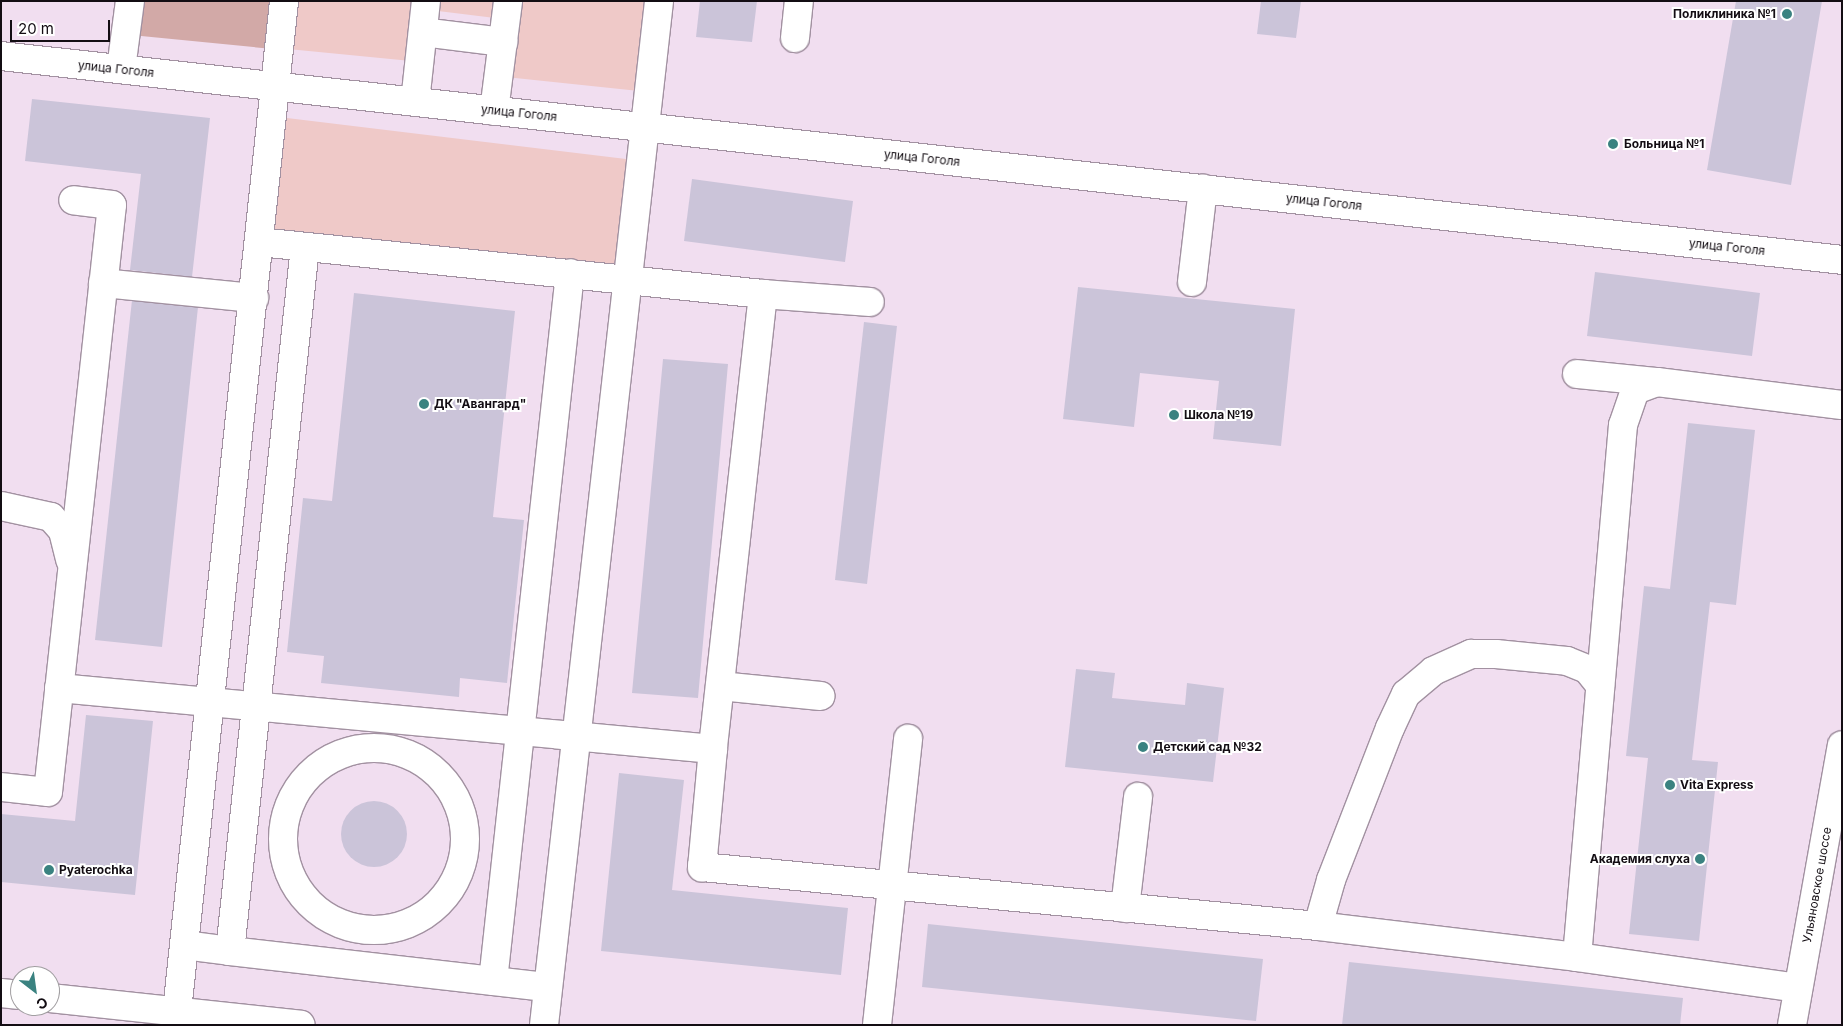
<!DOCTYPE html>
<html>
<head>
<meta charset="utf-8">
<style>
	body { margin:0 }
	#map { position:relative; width:1843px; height:1026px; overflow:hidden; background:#f1def0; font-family:Inter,sans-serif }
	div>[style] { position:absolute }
	.green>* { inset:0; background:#efc9c8 }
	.forest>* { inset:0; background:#d2a9a7 }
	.building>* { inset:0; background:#cbc4d9 }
	.round { border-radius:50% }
	.roads { filter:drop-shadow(1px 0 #a291a1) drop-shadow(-1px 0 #a291a1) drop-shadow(0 1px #a291a1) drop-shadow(0 -1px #a291a1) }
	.minor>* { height:28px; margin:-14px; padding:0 14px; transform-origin:14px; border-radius:14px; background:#fff }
	.minor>.ring { margin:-14px; padding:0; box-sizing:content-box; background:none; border:28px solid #fff; border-radius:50% }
	.major>* { height:28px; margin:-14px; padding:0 14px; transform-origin:14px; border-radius:14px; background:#fff }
	.dots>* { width:14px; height:14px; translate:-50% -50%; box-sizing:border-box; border:2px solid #fff; border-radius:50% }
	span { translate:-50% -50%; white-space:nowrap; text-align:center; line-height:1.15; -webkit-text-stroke:4px #fff; paint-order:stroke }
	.poi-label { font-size:12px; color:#130d13; font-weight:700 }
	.right { translate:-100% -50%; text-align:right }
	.left { translate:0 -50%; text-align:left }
	.street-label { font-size:12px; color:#130d13 }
	.frame { position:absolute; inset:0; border:2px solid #130d13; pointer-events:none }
	.north { position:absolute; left:10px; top:966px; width:50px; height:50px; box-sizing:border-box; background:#fff; border:1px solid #a19ea1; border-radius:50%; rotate:150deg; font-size:14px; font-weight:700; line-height:20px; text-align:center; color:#130d13 }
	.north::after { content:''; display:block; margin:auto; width:18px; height:22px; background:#3a8280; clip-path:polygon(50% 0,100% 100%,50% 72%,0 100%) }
	.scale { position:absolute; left:10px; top:20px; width:100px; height:22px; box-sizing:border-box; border:2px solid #130d13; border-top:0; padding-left:6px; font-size:15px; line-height:18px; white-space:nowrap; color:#130d13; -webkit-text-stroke:4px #fff; paint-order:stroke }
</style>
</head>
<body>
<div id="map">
	<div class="green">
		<div style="clip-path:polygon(294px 1px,419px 1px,411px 61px,288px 49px)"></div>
		<div style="clip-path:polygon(439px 1px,497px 1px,495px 18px,438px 11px)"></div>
		<div style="clip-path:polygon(514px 1px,649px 1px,639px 91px,506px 77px)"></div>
		<div style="clip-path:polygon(287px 118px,626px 159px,633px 167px,622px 266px,268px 232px,279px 125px)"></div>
	</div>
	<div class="forest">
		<div style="clip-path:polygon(134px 1px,279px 1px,273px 49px,131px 35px)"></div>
	</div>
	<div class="building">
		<div style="clip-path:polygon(700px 1px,757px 1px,752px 42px,696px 37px)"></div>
		<div style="clip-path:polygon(1261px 1px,1301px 1px,1296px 38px,1257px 34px)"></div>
		<div style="clip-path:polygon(1736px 1px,1822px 1px,1791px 185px,1707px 170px)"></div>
		<div style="clip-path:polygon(32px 99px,210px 118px,192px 277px,130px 270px,141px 174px,25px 161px)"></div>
		<div style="clip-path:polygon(692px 179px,853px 201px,845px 262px,684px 241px)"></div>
		<div style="clip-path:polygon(1595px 272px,1760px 293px,1752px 356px,1587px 336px)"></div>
		<div style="clip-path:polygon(1078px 287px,1295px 309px,1281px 446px,1213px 439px,1219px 381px,1140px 373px,1134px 427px,1063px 419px)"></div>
		<div style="clip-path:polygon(354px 293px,515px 311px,493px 517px,524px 520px,507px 683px,460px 678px,459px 697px,321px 683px,324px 656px,287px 652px,303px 498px,332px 501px)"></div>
		<div style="clip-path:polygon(132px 300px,198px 307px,162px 647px,95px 640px)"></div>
		<div style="clip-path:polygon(864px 322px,897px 326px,867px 584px,835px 580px)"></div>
		<div style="clip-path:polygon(663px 359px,728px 364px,698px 698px,632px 693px)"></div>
		<div style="clip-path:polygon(1688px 423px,1755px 430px,1736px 605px,1710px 602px,1692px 760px,1718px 762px,1699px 941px,1629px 934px,1648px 758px,1626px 756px,1644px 586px,1670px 589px)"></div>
		<div style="clip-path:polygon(1076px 669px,1115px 673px,1112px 698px,1185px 705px,1187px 683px,1224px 688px,1213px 782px,1065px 767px)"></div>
		<div style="clip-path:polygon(86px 715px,153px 721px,135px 895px,1px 882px,1px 814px,75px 821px)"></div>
		<div style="clip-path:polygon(619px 773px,684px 780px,672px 890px,848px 908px,841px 975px,601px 951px)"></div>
		<div class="round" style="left:341px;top:801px;width:66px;height:66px"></div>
		<div style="clip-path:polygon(928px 924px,1263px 959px,1256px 1021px,922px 987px)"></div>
		<div style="clip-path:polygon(1349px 962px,1683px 998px,1680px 1025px,1342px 1025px)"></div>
	</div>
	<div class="roads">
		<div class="minor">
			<div style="left:423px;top:32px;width:81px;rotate:7.1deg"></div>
			<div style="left:795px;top:38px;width:37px;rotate:-84deg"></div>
			<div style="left:1px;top:56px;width:1852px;rotate:6.32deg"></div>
			<div style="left:121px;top:69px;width:69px;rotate:-82.5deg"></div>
			<div style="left:415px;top:102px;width:102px;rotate:-83.8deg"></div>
			<div style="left:494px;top:111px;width:111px;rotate:-82.7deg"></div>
			<div style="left:259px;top:242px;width:507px;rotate:5.89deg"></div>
			<div style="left:763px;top:294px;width:458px;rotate:96.3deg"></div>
			<div style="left:305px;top:247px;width:708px;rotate:96.08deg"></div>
			<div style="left:230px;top:951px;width:320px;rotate:6.5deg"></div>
			<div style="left:1192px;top:282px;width:94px;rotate:-83.3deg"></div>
			<div style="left:103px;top:283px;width:152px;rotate:5.7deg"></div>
			<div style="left:763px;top:294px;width:107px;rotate:4.3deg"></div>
			<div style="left:1577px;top:374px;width:80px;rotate:5.7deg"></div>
			<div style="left:1px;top:506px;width:51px;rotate:12.4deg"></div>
			<div style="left:51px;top:517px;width:18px;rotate:49deg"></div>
			<div style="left:63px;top:531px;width:30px;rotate:76deg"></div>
			<div style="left:720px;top:686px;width:101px;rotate:5.7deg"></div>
			<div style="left:59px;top:688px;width:657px;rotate:5.33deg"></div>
			<div style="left:713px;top:749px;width:119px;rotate:95.3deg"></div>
			<div style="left:702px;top:867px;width:619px;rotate:5.47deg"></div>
			<div style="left:1318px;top:926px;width:261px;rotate:6.8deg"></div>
			<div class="ring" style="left:283px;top:748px;width:154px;height:154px"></div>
			<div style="left:1px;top:787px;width:47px;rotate:6.1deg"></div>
			<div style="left:48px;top:792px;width:590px;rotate:-83.78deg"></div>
			<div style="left:112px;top:205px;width:39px;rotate:-173deg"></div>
			<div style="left:1125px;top:908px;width:112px;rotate:-83.3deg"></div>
			<div style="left:1318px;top:926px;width:48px;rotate:-74.2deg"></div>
			<div style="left:1331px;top:880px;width:163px;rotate:-68.8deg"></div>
			<div style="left:1390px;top:728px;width:38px;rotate:-65deg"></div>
			<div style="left:1406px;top:694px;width:35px;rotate:-40deg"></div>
			<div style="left:1433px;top:671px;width:42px;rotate:-24.1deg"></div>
			<div style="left:1471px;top:654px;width:25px"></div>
			<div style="left:1496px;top:654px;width:71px;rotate:5.6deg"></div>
			<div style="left:1567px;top:661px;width:22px;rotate:22deg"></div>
			<div style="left:1587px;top:669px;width:21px;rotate:51deg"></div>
			<div style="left:184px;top:945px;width:46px;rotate:7.4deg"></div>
			<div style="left:493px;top:981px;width:712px;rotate:-83.79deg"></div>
			<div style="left:1798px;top:988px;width:223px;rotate:-172deg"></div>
			<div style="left:1577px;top:957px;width:534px;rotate:-85.06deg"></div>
			<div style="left:1623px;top:425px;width:37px;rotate:-71deg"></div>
			<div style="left:1635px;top:390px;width:23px;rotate:-20deg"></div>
			<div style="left:1657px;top:382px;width:186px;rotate:7.1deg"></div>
			<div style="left:177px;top:1011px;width:1016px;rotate:-83.95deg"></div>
			<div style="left:544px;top:1025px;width:1030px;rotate:-83.59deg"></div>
			<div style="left:877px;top:1025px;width:288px;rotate:-83.8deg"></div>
		</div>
		<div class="major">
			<div style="left:1px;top:993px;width:19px;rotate:6deg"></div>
			<div style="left:50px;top:998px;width:252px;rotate:6.1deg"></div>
			<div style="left:1792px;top:1025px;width:284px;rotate:-79.9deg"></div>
		</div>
	</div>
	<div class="dots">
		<div style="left:1787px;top:14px;background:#3a8280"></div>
		<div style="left:1613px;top:144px;background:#3a8280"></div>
		<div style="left:424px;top:404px;background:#3a8280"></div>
		<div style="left:1174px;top:415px;background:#3a8280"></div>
		<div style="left:1143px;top:747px;background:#3a8280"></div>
		<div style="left:1670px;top:785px;background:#3a8280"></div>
		<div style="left:1700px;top:859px;background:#3a8280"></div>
		<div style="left:49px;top:870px;background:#3a8280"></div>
	</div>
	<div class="poi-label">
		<span class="right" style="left:1776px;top:14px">Поликлиника №1</span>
		<span class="left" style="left:1624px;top:144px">Больница №1</span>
		<span class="left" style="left:434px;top:404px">ДК "Авангард"</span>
		<span class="left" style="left:1184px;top:415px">Школа №19</span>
		<span class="left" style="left:1153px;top:747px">Детский сад №32</span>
		<span class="left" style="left:1680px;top:785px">Vita Express</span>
		<span class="right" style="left:1690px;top:859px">Академия слуха</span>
		<span class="left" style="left:59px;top:870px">Pyaterochka</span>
	</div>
	<div class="street-label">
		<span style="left:116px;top:69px;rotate:6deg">улица Гоголя</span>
		<span style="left:519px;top:113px;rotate:6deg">улица Гоголя</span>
		<span style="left:922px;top:158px;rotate:6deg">улица Гоголя</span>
		<span style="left:1324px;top:202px;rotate:6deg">улица Гоголя</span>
		<span style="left:1727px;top:247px;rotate:6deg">улица Гоголя</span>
		<span style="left:1817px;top:885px;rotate:-80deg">Ульяновское шоссе</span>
	</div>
	<div class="frame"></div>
	<div class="north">С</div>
	<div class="scale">20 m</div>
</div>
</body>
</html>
